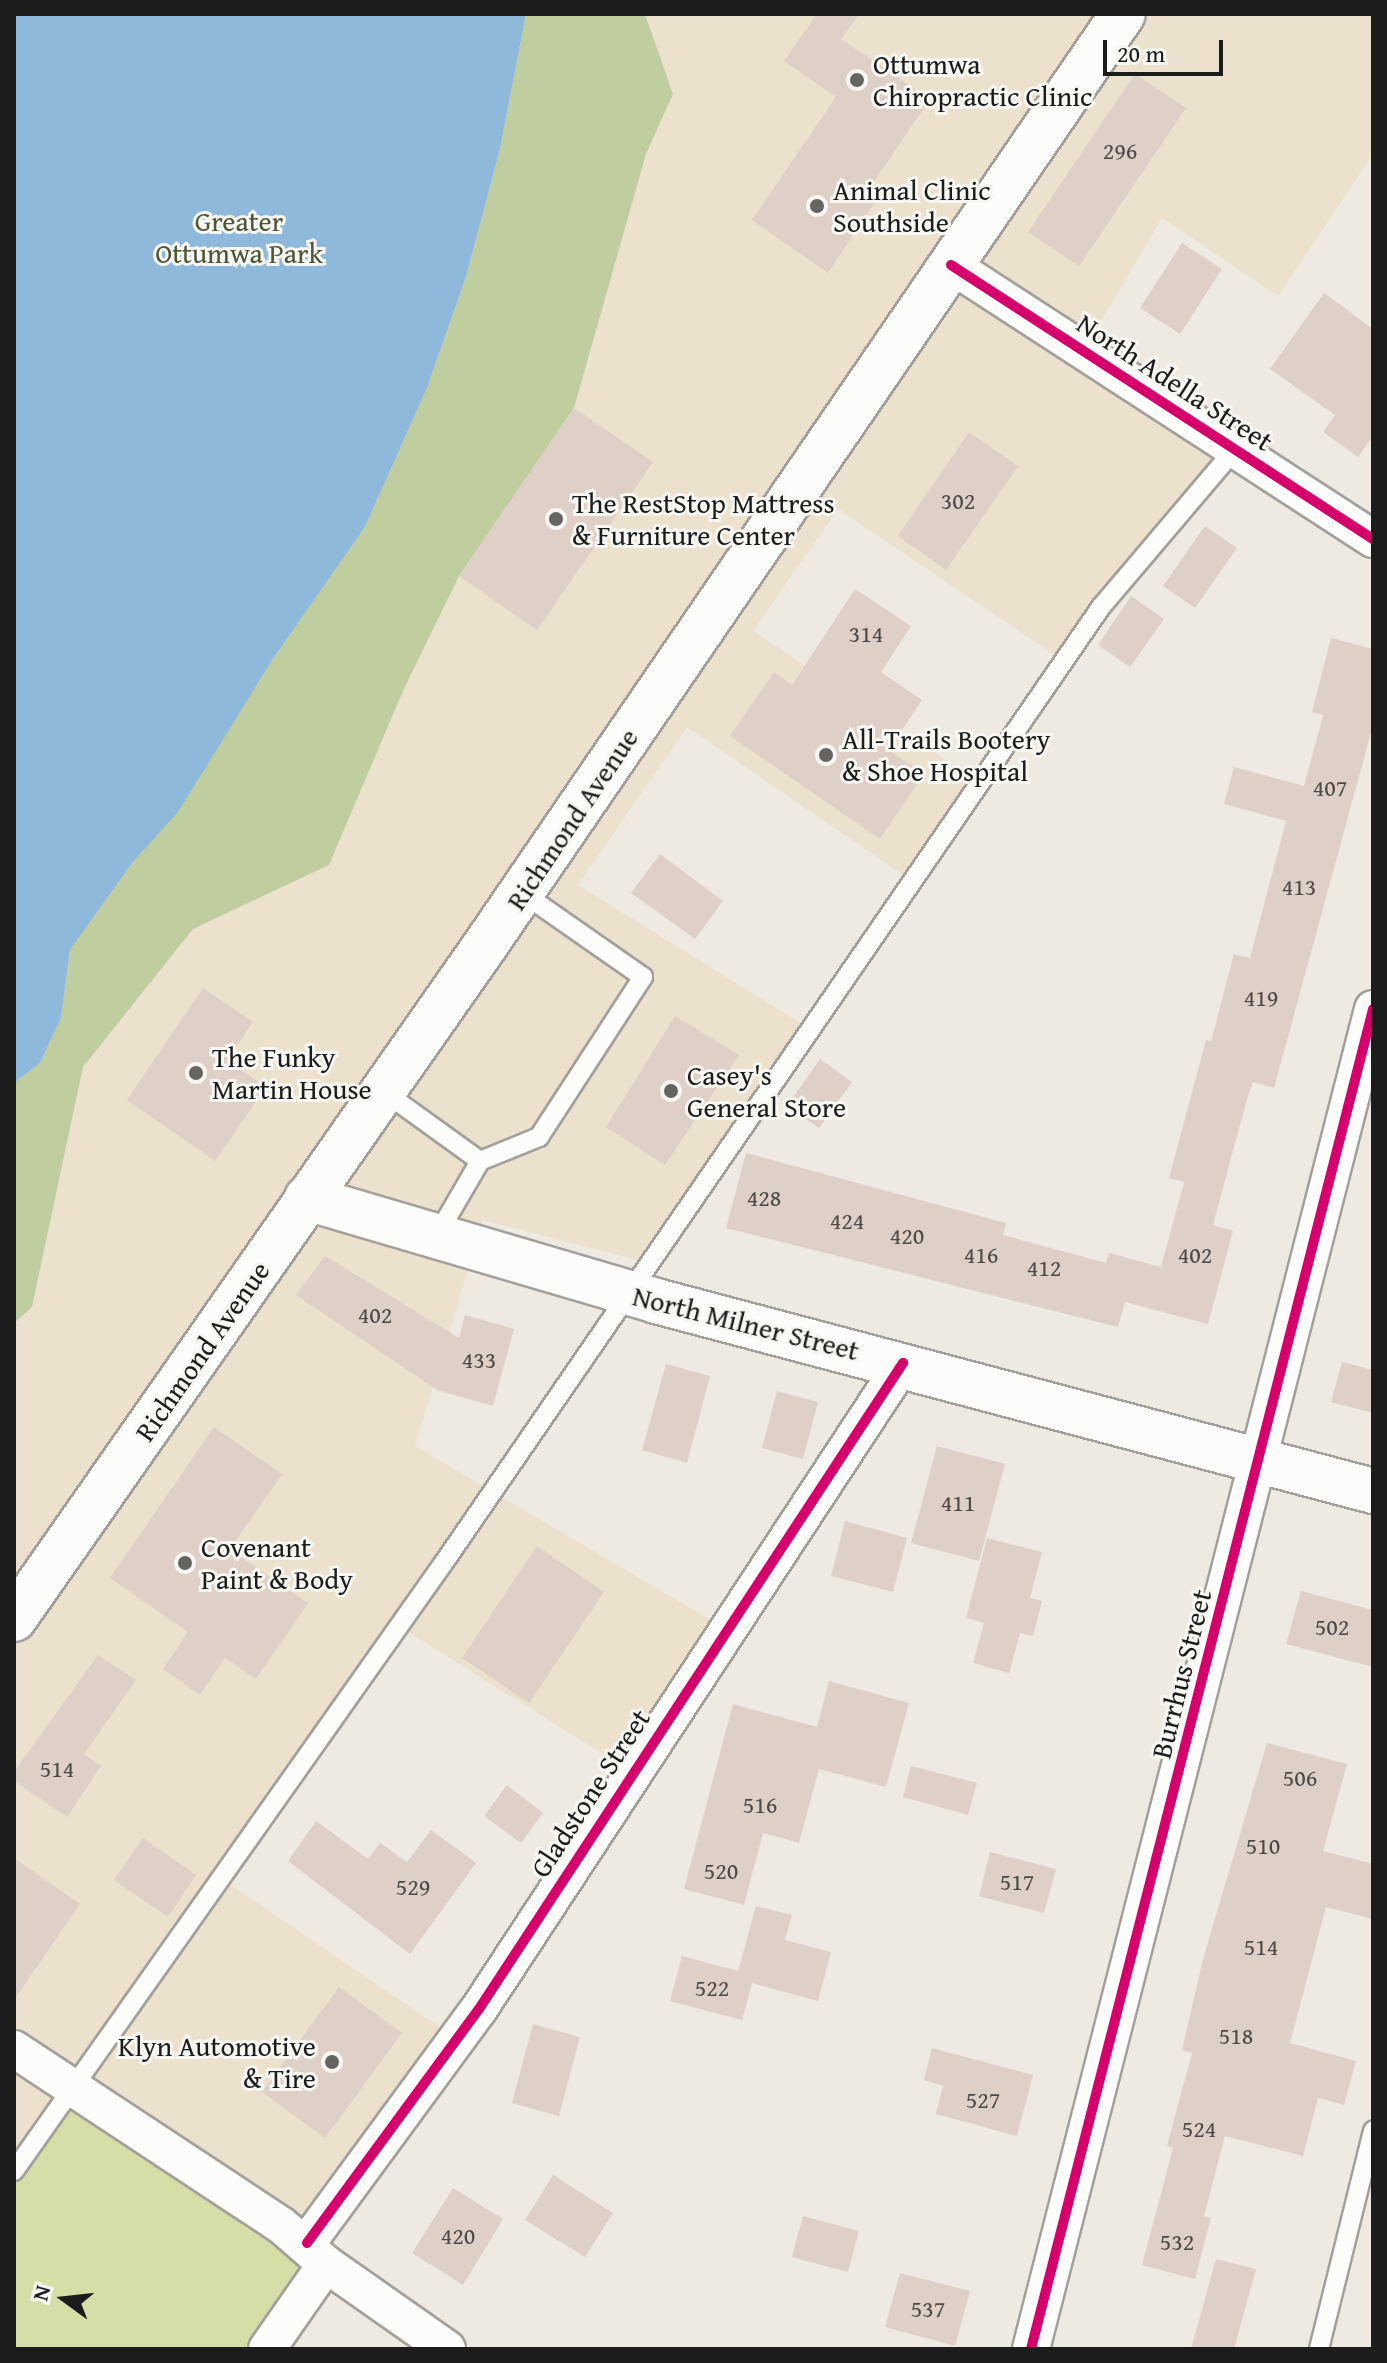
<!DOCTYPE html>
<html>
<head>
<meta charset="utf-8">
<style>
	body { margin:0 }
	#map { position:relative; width:1387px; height:2363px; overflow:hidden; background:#eeeae2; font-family:"Gentium Book Plus",serif }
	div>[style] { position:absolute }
	.built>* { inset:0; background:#ebe1cc }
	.green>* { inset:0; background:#d6dea7 }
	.forest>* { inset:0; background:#bfcd9f }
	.water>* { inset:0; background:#8eb9db }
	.building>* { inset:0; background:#ded0c6 }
	.roads { filter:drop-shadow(2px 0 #a3a09c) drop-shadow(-2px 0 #a3a09c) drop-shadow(0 2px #a3a09c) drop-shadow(0 -2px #a3a09c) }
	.lane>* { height:18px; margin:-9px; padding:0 9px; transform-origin:9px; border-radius:9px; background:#fcfcfb }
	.street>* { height:36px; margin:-18px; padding:0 18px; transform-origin:18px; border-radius:18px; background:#fcfcfb }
	.secondary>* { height:44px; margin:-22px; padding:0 22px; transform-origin:22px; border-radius:22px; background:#fcfcfb }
	.cycleway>* { height:10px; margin:-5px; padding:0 5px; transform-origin:5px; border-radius:5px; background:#d6006c }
	.dots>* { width:22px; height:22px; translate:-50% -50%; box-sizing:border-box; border:4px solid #f6f6f2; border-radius:50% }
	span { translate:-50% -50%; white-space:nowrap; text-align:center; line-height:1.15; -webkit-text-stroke:6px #f6f6f2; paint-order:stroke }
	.number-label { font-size:24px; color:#4c4946 }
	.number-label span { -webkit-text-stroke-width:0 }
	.poi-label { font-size:28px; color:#1c1c1c }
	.left { translate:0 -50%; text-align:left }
	.right { translate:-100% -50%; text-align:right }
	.park-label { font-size:28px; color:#4e5437 }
	.street-label { font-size:28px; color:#1c1c1c }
	.frame { position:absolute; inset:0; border:16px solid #1c1c1c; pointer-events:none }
	.north { position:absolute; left:24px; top:2259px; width:80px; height:80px; -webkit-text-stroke:6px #f6f6f2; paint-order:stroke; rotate:285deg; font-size:22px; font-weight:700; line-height:32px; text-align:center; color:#1c1c1c }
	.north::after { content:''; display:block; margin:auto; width:28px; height:36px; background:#1c1c1c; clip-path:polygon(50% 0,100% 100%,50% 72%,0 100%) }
	.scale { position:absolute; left:1103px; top:40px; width:120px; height:36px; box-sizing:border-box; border:4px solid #1c1c1c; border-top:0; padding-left:10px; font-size:24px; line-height:28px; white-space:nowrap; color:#1c1c1c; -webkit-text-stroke:6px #f6f6f2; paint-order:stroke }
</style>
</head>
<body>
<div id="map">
	<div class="built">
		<div style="clip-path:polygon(645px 14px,1373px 14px,1373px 154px,1278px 296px,1162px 218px,1084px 350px,1235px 449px,1064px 661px,838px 509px,753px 631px,980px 783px,912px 881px,687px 727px,578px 885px,810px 1029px,649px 1263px,483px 1220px,415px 1446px,726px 1629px,633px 1773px,399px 1626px,222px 1879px,457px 2039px,307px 2243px,14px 2171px,14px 1323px,32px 1307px,83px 1067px,193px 929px,329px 865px,403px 691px,459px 576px,574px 408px,646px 153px,673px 94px)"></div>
	</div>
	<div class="green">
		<div style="clip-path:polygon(73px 2088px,326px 2264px,267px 2349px,14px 2349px,14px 2171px)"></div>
	</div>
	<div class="forest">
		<div style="clip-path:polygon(526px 14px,645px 14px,673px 94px,646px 154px,574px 408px,459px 576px,403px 691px,329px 865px,193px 929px,83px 1067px,32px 1307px,14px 1323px,14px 1083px,40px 1063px,61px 1018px,70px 950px,133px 862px,178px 811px,273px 659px,365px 527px,427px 388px,466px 277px,500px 149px)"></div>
	</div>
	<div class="water">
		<div style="clip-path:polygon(14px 14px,526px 14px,500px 149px,466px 277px,427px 388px,365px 527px,273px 659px,178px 812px,133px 862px,70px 950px,61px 1018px,40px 1063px,14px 1083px)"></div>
	</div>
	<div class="building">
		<div style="clip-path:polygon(817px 14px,859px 14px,841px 39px,930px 99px,871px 186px,881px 193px,828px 273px,752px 220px,836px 97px,784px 61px)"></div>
		<div style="clip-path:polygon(1135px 74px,1186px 108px,1079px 266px,1028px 232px)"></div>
		<div style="clip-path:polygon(1182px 243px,1222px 269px,1180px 334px,1140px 308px)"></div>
		<div style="clip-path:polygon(1324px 293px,1373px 329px,1373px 436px,1358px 457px,1323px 432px,1335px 415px,1270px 369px)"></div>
		<div style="clip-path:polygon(574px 408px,653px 462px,537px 630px,459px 576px)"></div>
		<div style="clip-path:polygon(969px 432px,1018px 466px,946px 570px,898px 536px)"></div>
		<div style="clip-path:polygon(1205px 526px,1237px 548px,1195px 608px,1163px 586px)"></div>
		<div style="clip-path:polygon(855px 589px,911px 626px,881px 672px,922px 700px,889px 750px,924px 774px,880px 839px,730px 736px,774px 672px,792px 685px)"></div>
		<div style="clip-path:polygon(1131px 596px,1164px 619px,1130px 667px,1098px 645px)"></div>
		<div style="clip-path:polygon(1331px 638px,1373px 649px,1373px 725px,1274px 1088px,1253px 1082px,1247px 1099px,1213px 1225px,1233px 1231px,1208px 1324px,1125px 1302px,1118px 1327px,726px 1228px,746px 1153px,1006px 1223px,1003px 1235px,1106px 1263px,1109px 1253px,1161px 1267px,1184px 1182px,1169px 1178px,1206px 1040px,1211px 1041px,1234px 954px,1250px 958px,1286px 821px,1224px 804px,1234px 767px,1304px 786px,1323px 715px,1312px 712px)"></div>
		<div style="clip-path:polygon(660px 854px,723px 901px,695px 939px,631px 893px)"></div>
		<div style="clip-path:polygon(203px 988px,253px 1022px,227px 1060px,266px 1087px,215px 1161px,127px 1100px)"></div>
		<div style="clip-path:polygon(675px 1016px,739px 1055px,665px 1165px,606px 1127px)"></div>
		<div style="clip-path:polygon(820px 1059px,852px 1082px,819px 1128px,787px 1106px)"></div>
		<div style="clip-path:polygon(325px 1256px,459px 1338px,465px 1315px,514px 1329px,493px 1406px,437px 1390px,296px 1295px)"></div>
		<div style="clip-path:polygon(1342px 1362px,1373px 1370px,1373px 1413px,1331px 1402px)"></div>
		<div style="clip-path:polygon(666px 1364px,710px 1376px,687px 1463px,642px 1450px)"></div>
		<div style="clip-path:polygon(777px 1391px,818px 1402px,803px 1459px,762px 1448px)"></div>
		<div style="clip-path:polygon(214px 1427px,282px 1474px,230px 1549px,308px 1603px,256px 1679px,225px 1658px,200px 1695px,163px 1669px,188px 1632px,110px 1578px)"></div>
		<div style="clip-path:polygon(937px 1446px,1005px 1464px,979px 1561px,911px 1543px)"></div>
		<div style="clip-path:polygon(845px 1521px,907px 1538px,893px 1592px,831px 1576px)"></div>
		<div style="clip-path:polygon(987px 1538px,1042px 1552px,1030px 1598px,1042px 1601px,1033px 1636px,1020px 1633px,1009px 1673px,973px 1663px,984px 1623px,966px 1618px)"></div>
		<div style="clip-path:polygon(537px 1546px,604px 1592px,529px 1703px,462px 1658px)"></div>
		<div style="clip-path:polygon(1301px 1591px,1373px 1610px,1373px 1667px,1286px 1644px)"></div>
		<div style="clip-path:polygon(98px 1655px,136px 1680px,84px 1754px,101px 1766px,67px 1817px,14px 1781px,14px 1772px)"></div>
		<div style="clip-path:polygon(829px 1681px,909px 1703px,886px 1787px,819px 1769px,799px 1843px,763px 1833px,744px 1905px,684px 1889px,733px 1704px,817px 1727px)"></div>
		<div style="clip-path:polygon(1267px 1743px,1347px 1764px,1323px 1851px,1373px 1864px,1373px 1919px,1326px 1907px,1290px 2043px,1356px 2061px,1344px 2105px,1318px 2098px,1303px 2156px,1225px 2136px,1204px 2216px,1211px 2218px,1195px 2279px,1142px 2265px,1173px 2148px,1167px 2146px,1192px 2053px,1182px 2050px,1203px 1959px)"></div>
		<div style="clip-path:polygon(911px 1766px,977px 1783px,968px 1815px,903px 1797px)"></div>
		<div style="clip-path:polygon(507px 1785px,543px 1813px,521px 1843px,484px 1816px)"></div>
		<div style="clip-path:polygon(316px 1821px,368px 1859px,380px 1843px,407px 1862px,431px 1830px,476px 1863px,410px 1954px,288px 1861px)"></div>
		<div style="clip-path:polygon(143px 1838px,196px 1875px,168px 1917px,114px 1880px)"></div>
		<div style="clip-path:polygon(990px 1852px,1056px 1869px,1044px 1913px,979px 1896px)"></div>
		<div style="clip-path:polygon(14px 1858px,80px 1904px,14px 2000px)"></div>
		<div style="clip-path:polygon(756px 1906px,792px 1915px,785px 1940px,831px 1952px,818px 2001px,752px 1983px,742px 2020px,670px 2001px,682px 1956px,738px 1971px)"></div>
		<div style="clip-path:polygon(339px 1987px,402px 2033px,325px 2138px,262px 2092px)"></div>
		<div style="clip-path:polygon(533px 2024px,580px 2037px,559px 2116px,512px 2103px)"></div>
		<div style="clip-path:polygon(932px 2048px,1033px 2075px,1017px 2136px,936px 2114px,943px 2086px,924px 2080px)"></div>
		<div style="clip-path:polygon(553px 2175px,613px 2213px,585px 2257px,525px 2220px)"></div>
		<div style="clip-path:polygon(453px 2188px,503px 2219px,463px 2285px,412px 2253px)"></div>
		<div style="clip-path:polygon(803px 2216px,859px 2231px,848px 2272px,792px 2257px)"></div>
		<div style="clip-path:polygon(1216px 2259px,1256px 2269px,1234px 2349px,1191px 2349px)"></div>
		<div style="clip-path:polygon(900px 2273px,970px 2291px,955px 2346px,885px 2327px)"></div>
	</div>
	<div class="roads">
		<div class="lane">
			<div style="left:383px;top:1091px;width:120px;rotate:35.8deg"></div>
			<div style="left:437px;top:1235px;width:86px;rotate:-59.8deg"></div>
			<div style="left:480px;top:1161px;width:64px;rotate:-22.1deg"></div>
			<div style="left:539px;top:1137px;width:191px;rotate:-57deg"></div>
			<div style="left:643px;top:977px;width:149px;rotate:-145.1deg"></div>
			<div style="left:14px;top:2171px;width:747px;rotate:-54.76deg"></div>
			<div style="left:445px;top:1561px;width:1158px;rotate:-55.49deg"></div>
			<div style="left:1101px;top:607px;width:207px;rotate:-49.7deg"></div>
			<div style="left:1319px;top:2349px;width:225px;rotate:-76.1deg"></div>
		</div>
		<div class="street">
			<div style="left:951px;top:265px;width:503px;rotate:33deg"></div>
			<div style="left:14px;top:2049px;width:320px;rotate:33.4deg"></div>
			<div style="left:281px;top:2225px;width:60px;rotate:40.9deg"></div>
			<div style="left:326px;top:2264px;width:148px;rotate:35.1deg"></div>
			<div style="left:307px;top:2243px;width:290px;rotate:-53.7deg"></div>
			<div style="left:479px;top:2009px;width:773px;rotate:-56.72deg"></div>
			<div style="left:267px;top:2349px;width:103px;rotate:-55.2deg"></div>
			<div style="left:1031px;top:2349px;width:1383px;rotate:-75.68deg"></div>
		</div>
		<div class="secondary">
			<div style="left:307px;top:1198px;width:364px;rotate:16.4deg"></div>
			<div style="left:656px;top:1301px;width:742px;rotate:14.84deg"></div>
			<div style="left:14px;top:1619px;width:816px;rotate:-55.03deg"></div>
			<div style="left:482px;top:950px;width:1134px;rotate:-55.6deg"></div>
		</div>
	</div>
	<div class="cycleway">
		<div style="left:951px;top:265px;width:503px;rotate:33deg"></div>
		<div style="left:307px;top:2243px;width:290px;rotate:-53.7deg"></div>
		<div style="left:479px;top:2009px;width:773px;rotate:-56.72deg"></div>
		<div style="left:1031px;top:2349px;width:1383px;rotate:-75.68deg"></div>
	</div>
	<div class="dots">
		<div style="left:857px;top:80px;background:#666461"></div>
		<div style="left:817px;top:206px;background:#666461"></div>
		<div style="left:556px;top:519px;background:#666461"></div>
		<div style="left:826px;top:755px;background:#666461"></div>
		<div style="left:196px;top:1073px;background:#666461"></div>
		<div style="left:671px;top:1091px;background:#666461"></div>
		<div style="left:185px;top:1563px;background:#666461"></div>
		<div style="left:332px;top:2062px;background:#666461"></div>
	</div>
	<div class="number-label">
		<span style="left:1120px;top:151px">296</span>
		<span style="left:958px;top:501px">302</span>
		<span style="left:866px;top:634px">314</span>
		<span style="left:1330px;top:788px">407</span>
		<span style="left:1299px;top:887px">413</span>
		<span style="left:1261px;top:998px">419</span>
		<span style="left:764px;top:1198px">428</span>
		<span style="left:847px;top:1221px">424</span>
		<span style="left:907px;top:1236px">420</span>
		<span style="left:981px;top:1255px">416</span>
		<span style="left:1195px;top:1255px">402</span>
		<span style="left:1044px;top:1268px">412</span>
		<span style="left:375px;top:1315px">402</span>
		<span style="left:479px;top:1360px">433</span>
		<span style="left:958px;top:1503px">411</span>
		<span style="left:1332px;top:1627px">502</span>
		<span style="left:57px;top:1769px">514</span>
		<span style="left:1300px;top:1778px">506</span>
		<span style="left:760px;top:1805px">516</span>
		<span style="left:1263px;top:1846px">510</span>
		<span style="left:721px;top:1871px">520</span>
		<span style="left:1017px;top:1882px">517</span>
		<span style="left:413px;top:1887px">529</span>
		<span style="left:1261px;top:1947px">514</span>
		<span style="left:712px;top:1988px">522</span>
		<span style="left:1236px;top:2036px">518</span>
		<span style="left:983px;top:2100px">527</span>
		<span style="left:1199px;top:2129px">524</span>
		<span style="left:458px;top:2236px">420</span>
		<span style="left:1177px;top:2242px">532</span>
		<span style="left:928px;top:2309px">537</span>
	</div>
	<div class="poi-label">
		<span class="left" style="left:873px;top:80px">Ottumwa<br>Chiropractic Clinic</span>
		<span class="left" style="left:833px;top:206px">Animal Clinic<br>Southside</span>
		<span class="left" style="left:572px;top:519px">The RestStop Mattress<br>&amp; Furniture Center</span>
		<span class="left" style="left:842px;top:755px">All-Trails Bootery<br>&amp; Shoe Hospital</span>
		<span class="left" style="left:212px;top:1073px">The Funky<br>Martin House</span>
		<span class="left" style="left:687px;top:1091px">Casey's<br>General Store</span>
		<span class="left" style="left:201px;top:1563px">Covenant<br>Paint &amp; Body</span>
		<span class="right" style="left:316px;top:2062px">Klyn Automotive<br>&amp; Tire</span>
	</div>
	<div class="park-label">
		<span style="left:239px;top:237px">Greater<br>Ottumwa Park</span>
	</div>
	<div class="street-label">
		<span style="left:1175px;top:382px;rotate:33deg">North Adella Street</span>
		<span style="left:572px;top:819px;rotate:-56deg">Richmond Avenue</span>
		<span style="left:746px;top:1323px;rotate:14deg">North Milner Street</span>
		<span style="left:202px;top:1351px;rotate:-55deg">Richmond Avenue</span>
		<span style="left:1181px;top:1674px;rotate:-76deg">Burrhus Street</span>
		<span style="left:590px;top:1793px;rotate:-57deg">Gladstone Street</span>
	</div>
	<div class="frame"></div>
	<div class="north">N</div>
	<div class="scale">20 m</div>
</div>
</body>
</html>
